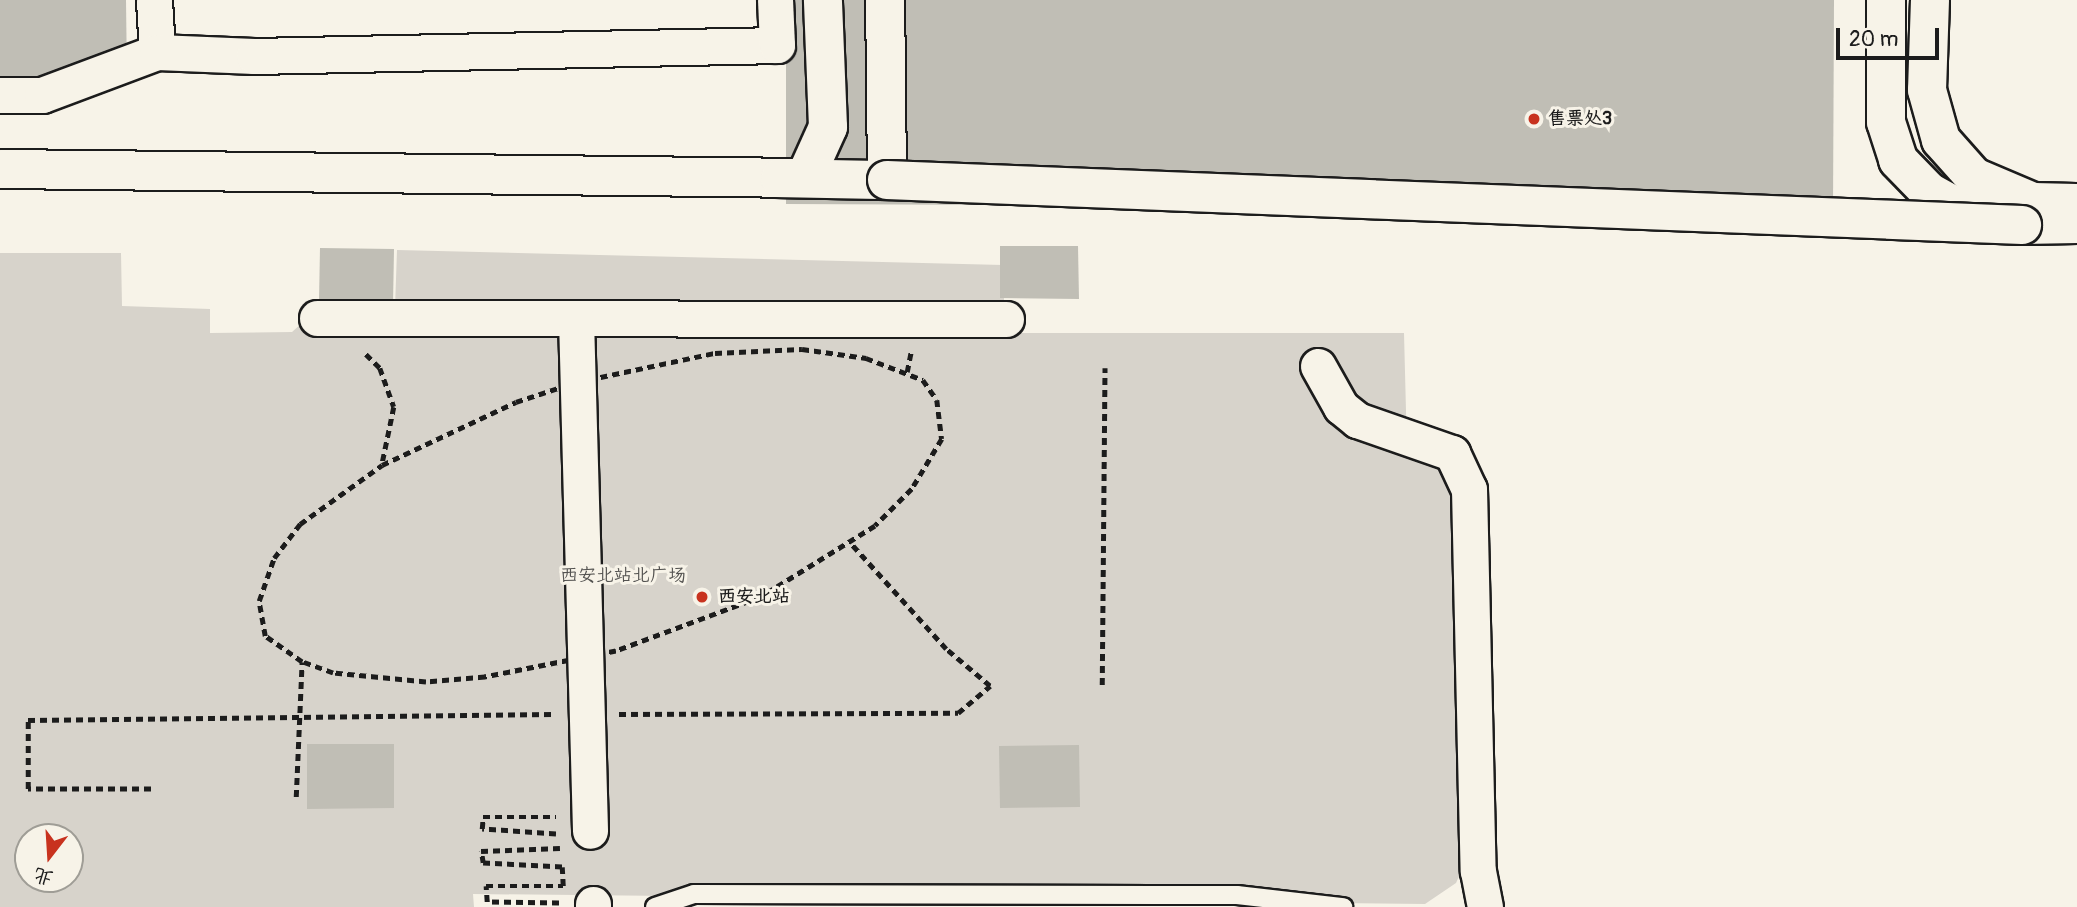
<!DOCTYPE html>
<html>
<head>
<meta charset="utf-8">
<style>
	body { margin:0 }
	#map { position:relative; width:2077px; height:907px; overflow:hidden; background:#f7f3e8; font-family:Pangolin,"LXGW WenKai TC",sans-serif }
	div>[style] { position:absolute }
	.green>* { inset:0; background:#d7d3cb }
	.building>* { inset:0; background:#c0beb5 }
	.path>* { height:4.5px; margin-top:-2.25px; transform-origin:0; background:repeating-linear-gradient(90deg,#1c1c1c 0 7px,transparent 0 12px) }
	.roads { filter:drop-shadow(2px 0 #1c1c1c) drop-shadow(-2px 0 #1c1c1c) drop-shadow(0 2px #1c1c1c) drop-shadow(0 -2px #1c1c1c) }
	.lane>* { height:18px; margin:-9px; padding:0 9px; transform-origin:9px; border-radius:9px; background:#f7f3e8 }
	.street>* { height:35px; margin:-17.5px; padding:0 17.5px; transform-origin:17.5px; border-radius:17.5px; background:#f7f3e8 }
	.secondary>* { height:38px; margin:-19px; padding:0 19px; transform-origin:19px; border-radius:19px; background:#f7f3e8 }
	.bridges { filter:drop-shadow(2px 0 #1c1c1c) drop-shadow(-2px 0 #1c1c1c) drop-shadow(0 2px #1c1c1c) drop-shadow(0 -2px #1c1c1c) }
	.secondary-bridge>* { height:38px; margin:-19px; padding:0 19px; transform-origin:19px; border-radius:19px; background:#f7f3e8 }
	.dots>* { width:19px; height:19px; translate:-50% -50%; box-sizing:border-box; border:4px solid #f7f3e8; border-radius:50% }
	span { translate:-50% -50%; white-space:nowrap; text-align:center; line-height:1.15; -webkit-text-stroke:6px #f7f3e8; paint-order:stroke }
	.poi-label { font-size:18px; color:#1c1c1c; font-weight:700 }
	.left { translate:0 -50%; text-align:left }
	.park-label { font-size:18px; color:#545351 }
	.north { position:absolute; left:14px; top:823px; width:70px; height:70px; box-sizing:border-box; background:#f7f3e8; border:2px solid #9f9d96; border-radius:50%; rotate:197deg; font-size:19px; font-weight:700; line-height:28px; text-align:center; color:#1c1c1c }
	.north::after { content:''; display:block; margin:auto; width:24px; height:32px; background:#c8321e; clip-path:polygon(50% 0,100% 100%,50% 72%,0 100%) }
	.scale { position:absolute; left:1836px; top:28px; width:103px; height:32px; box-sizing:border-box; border:4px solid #1c1c1c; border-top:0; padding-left:9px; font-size:21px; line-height:24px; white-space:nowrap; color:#1c1c1c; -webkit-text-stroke:5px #f7f3e8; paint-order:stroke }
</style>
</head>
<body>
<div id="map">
	<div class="green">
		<div style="clip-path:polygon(evenodd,397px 250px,1003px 265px,1005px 333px,1404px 333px,1407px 450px,1436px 459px,1464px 510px,1465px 863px,1456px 883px,1425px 904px,473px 894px,474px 907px,0 907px,0 253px,121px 253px,122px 306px,210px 309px,210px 333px,292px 332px,322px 305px,395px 308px,397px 250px,28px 837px,70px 837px,70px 879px,28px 879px,28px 837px)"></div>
	</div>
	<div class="building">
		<div style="clip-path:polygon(0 0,126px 0,127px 80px,0 80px)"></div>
		<div style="clip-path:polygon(786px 0,1834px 0,1833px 208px,786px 204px)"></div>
		<div style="clip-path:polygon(1000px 246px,1078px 246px,1079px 299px,1000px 298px)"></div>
		<div style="clip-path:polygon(320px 248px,394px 249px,393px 305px,319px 301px)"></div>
		<div style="clip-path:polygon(307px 744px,394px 744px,394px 808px,307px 809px)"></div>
		<div style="clip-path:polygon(1079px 745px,1080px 807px,1000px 808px,999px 746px)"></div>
	</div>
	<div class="path">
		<div style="left:802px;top:349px;width:65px;rotate:8deg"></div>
		<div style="left:866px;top:358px;width:61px;rotate:21.1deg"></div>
		<div style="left:923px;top:380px;width:24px;rotate:55deg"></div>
		<div style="left:937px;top:400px;width:39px;rotate:83deg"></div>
		<div style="left:942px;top:439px;width:58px;rotate:121deg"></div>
		<div style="left:912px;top:489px;width:52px;rotate:135deg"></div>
		<div style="left:875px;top:526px;width:134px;rotate:148.1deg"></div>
		<div style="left:761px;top:597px;width:155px;rotate:159.6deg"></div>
		<div style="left:616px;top:651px;width:134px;rotate:168.8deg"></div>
		<div style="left:485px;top:677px;width:59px;rotate:175.2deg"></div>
		<div style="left:426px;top:682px;width:93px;rotate:-174.5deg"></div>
		<div style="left:333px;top:673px;width:33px;rotate:-160deg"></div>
		<div style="left:302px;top:662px;width:45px;rotate:-144.9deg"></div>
		<div style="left:265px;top:636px;width:36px;rotate:-100deg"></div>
		<div style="left:259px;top:601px;width:46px;rotate:-70.8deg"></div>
		<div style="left:274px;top:558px;width:43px;rotate:-52.6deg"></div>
		<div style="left:300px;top:524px;width:101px;rotate:-35.7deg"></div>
		<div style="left:382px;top:465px;width:148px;rotate:-25.2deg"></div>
		<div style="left:516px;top:402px;width:64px;rotate:-18.2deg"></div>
		<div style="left:577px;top:382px;width:141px;rotate:-11.9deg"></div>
		<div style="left:715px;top:353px;width:87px;rotate:-2.6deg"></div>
		<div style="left:366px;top:354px;width:20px;rotate:45deg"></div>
		<div style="left:380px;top:368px;width:41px;rotate:70.3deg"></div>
		<div style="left:394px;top:407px;width:59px;rotate:101.7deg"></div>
		<div style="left:907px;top:372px;width:20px;rotate:-79deg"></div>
		<div style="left:1102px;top:685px;width:317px;rotate:-89.5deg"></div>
		<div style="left:619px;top:714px;width:339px;rotate:-0.2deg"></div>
		<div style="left:958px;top:713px;width:42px;rotate:-40.2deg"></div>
		<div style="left:990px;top:686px;width:57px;rotate:-139.9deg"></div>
		<div style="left:946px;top:649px;width:140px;rotate:-132.1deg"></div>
		<div style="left:151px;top:789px;width:123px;rotate:180deg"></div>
		<div style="left:28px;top:789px;width:69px;rotate:-90deg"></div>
		<div style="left:28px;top:720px;width:526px;rotate:-0.65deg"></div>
		<div style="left:296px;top:797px;width:135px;rotate:-87.5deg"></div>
		<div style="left:556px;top:834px;width:74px;rotate:-176.1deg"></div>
		<div style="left:482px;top:829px;width:12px;rotate:-85deg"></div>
		<div style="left:483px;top:817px;width:73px"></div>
		<div style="left:559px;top:903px;width:72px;rotate:-179.2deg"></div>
		<div style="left:487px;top:902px;width:16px;rotate:-94deg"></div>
		<div style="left:486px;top:886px;width:77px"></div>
		<div style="left:563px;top:886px;width:19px;rotate:-93deg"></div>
		<div style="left:562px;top:867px;width:79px;rotate:-177.1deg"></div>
		<div style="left:483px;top:863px;width:12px;rotate:-99deg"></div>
		<div style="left:481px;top:851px;width:79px;rotate:-2.2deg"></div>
	</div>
	<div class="roads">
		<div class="lane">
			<div style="left:655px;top:907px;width:41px;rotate:-18.4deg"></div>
			<div style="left:694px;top:894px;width:543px;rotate:0.11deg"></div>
			<div style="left:1237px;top:895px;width:107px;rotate:6.5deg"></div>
		</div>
		<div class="street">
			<div style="left:154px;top:0;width:52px;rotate:86.7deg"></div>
			<div style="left:0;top:95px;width:42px"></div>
			<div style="left:42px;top:95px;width:123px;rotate:-20.5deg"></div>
			<div style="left:157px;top:52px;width:97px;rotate:2.4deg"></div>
			<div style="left:254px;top:56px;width:523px;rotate:-1.2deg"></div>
			<div style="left:777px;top:45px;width:45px;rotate:-92.5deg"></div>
			<div style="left:317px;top:318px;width:689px;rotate:0.08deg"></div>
			<div style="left:576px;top:319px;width:512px;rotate:88.43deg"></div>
			<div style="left:1318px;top:366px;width:47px;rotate:60.7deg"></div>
			<div style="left:1341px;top:407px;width:21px;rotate:39deg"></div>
			<div style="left:1357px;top:420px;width:101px;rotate:19.2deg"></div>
			<div style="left:1452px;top:453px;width:40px;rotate:65deg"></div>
			<div style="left:1469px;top:489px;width:382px;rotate:88.7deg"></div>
			<div style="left:1478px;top:871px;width:37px;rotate:79deg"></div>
			<div style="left:593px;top:907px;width:3px;rotate:-90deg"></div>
		</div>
		<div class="secondary">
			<div style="left:1886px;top:0;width:122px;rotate:90deg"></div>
			<div style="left:1886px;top:122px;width:40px;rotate:72deg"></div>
			<div style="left:1898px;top:160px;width:45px;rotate:45.9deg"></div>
			<div style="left:1929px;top:192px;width:46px;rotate:28.8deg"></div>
			<div style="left:1969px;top:214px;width:54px;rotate:11.7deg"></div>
			<div style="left:2022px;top:225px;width:55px;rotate:-1deg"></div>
			<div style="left:1930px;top:0;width:90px;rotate:91.9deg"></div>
			<div style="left:1927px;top:90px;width:52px;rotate:74.4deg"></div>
			<div style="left:1941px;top:140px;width:50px;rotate:48.3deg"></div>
			<div style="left:1974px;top:177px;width:64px;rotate:23deg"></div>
			<div style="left:2033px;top:202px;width:43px;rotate:1.3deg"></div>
			<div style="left:0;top:169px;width:805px;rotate:0.64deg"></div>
			<div style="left:805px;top:178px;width:56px;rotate:-65.7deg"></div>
			<div style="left:828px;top:127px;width:127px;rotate:-92.3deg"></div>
			<div style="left:780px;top:178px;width:107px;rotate:1.1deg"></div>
			<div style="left:887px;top:180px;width:180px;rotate:-90.6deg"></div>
		</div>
	</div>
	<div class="bridges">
		<div class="secondary-bridge">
			<div style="left:887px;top:180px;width:1136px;rotate:2.27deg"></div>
		</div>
	</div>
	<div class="dots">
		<div style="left:1534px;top:119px;background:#c8321e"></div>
		<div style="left:702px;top:597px;background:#c8321e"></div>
	</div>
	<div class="poi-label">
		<span class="left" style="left:1548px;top:119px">售票处3</span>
		<span class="left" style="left:718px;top:597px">西安北站</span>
	</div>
	<div class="park-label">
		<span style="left:623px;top:576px">西安北站北广场</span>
	</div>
	<div class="north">北</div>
	<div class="scale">20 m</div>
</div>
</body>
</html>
